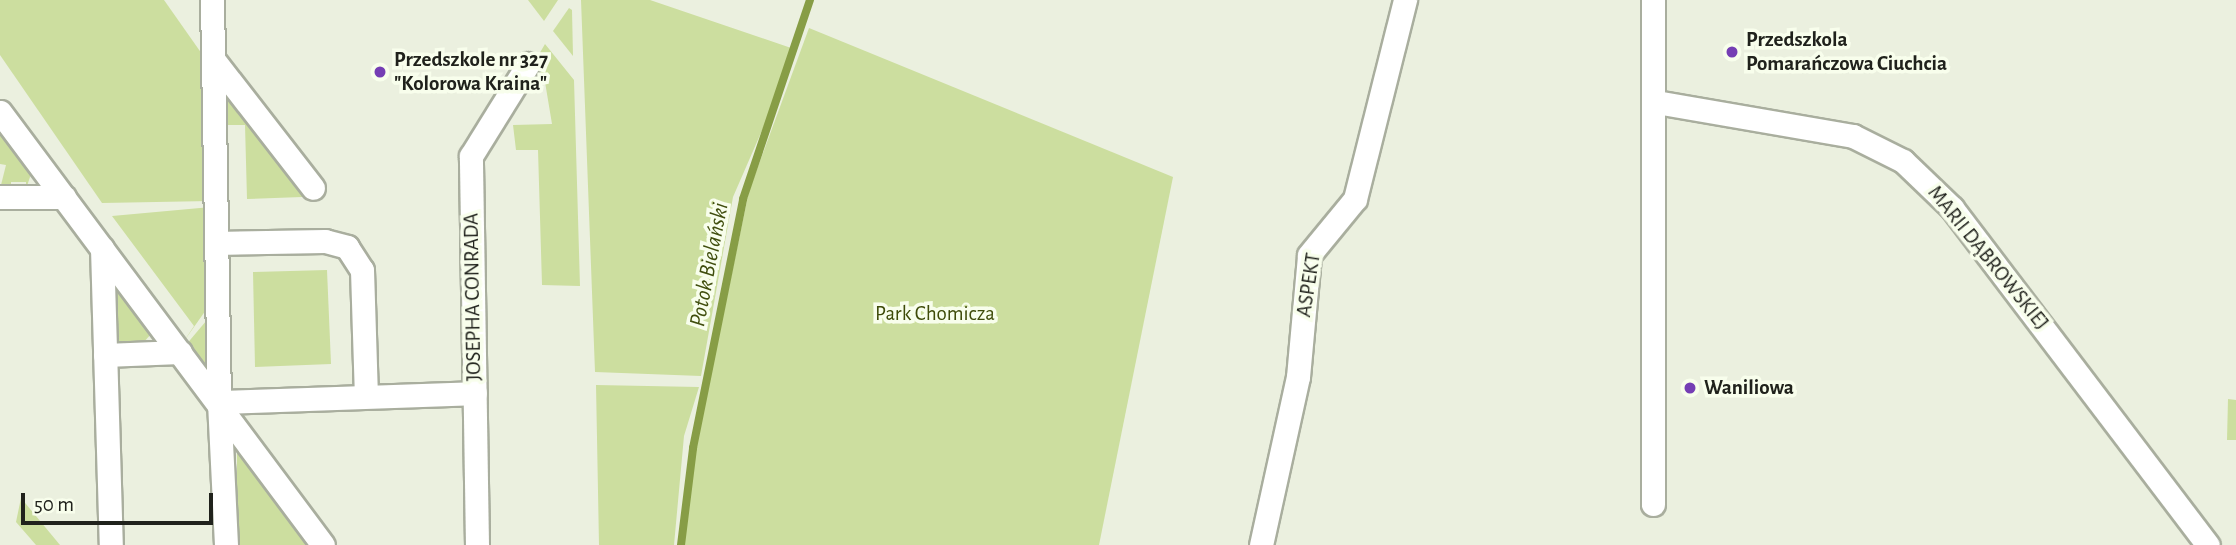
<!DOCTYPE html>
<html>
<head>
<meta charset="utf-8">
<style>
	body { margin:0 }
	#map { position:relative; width:2236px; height:545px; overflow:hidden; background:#ebf0df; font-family:"Alegreya Sans",sans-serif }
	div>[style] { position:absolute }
	.green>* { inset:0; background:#ccde9f }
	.stream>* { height:8px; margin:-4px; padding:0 4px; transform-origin:4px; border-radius:4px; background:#879d46 }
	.roads { filter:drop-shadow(2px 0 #a9ae9e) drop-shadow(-2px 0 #a9ae9e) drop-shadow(0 2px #a9ae9e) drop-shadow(0 -2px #a9ae9e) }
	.street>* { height:23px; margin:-11.5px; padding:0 11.5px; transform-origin:11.5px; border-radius:11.5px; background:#fff }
	.dots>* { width:19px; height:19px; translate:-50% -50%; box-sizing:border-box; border:4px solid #f8feec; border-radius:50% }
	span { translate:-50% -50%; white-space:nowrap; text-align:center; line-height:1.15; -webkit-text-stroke:7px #f8feec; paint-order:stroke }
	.poi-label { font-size:21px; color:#20221c; font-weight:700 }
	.left { translate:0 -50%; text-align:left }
	.street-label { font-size:21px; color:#20221c }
	.park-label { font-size:21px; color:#3e4b09 }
	.water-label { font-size:23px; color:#404e0e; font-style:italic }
	.scale { position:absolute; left:21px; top:493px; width:192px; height:32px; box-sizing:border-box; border:4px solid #20221c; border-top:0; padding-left:9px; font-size:21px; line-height:24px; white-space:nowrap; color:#20221c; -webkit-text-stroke:5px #f8feec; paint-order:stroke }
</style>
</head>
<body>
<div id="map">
	<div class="green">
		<div style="clip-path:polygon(0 0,164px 0,209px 64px,210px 201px,102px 203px,0 55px)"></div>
		<div style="clip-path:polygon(528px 0,558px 0,544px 21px)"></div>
		<div style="clip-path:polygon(581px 0,650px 0,797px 50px,733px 197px,701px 376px,595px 372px)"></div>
		<div style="clip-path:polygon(569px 8px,572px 10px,573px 56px,553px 31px)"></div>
		<div style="clip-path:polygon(809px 28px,1173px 177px,1099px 545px,682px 545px,690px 474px,749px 191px)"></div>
		<div style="clip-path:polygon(545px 44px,574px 80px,580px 286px,542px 285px,538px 150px,516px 150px,513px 125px,552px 124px,545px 82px,531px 68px)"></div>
		<div style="clip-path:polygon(224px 84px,307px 192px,302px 197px,247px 199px,245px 125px,223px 125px)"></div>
		<div style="clip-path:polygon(0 122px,32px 171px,26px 189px,26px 182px,11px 182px,11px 190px,0 189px,6px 165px,0 164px)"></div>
		<div style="clip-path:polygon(211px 207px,213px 300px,182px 344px,194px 326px,112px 216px)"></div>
		<div style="clip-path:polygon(327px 270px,331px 364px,255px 367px,253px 272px)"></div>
		<div style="clip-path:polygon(123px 292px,152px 333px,142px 344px,113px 341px,115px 293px)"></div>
		<div style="clip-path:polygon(212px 314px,208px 363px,202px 363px,185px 346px)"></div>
		<div style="clip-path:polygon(596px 385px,699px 387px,684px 436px,674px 545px,599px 545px)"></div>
		<div style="clip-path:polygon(2228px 399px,2236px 400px,2236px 440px,2227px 440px)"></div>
		<div style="clip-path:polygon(237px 448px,315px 545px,237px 545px)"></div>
		<div style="clip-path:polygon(21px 498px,60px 545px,36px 545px,16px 522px)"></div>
	</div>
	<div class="stream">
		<div style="left:681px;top:545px;width:98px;rotate:-82.9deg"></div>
		<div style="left:693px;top:448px;width:254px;rotate:-78.6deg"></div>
		<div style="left:743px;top:199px;width:210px;rotate:-71.4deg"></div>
	</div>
	<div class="roads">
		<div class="street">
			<div style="left:212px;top:0;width:402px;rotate:89deg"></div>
			<div style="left:1653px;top:0;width:504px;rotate:90deg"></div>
			<div style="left:213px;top:59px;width:163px;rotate:52.2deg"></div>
			<div style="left:1656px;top:102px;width:200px;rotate:9.8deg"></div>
			<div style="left:1853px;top:136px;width:56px;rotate:26.6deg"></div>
			<div style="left:1903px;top:161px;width:68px;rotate:43.8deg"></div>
			<div style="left:1952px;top:208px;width:423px;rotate:52.8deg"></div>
			<div style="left:0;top:112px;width:540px;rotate:53.28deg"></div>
			<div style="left:0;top:197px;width:64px"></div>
			<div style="left:216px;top:243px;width:109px;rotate:-1.1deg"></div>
			<div style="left:325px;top:241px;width:23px;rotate:15deg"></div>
			<div style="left:347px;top:247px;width:27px;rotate:57deg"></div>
			<div style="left:362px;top:270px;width:126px;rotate:88.2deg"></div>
			<div style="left:102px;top:248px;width:297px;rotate:88.3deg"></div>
			<div style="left:105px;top:355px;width:75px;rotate:-2.3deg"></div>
			<div style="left:226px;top:545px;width:143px;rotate:-92.8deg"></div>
			<div style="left:219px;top:402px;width:256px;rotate:-2deg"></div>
			<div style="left:477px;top:545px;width:389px;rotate:-90.9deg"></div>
			<div style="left:471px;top:156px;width:108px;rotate:-58.2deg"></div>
			<div style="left:1261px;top:545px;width:172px;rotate:-77.6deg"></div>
			<div style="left:1298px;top:377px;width:122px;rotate:-84.8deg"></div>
			<div style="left:1309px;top:255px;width:72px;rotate:-50.6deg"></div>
			<div style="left:1355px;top:199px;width:205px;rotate:-75.9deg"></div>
		</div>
	</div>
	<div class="dots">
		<div style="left:1732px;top:52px;background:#753eb4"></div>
		<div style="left:380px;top:72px;background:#753eb4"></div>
		<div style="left:1690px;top:388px;background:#753eb4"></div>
	</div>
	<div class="poi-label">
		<span class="left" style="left:1746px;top:52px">Przedszkola<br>Pomarańczowa Ciuchcia</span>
		<span class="left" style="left:394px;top:72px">Przedszkole nr 327<br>"Kolorowa Kraina"</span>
		<span class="left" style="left:1704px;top:388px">Waniliowa</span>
	</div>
	<div class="street-label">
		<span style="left:1988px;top:258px;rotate:51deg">MARII DĄBROWSKIEJ</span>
		<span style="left:1309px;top:285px;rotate:-81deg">ASPEKT</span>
		<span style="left:473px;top:297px;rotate:-91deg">JOSEPHA CONRADA</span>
	</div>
	<div class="park-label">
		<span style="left:935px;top:314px">Park Chomicza</span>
	</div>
	<div class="water-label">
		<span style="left:710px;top:265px;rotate:-79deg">Potok Bielański</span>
	</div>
	<div class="scale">50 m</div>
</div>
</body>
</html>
